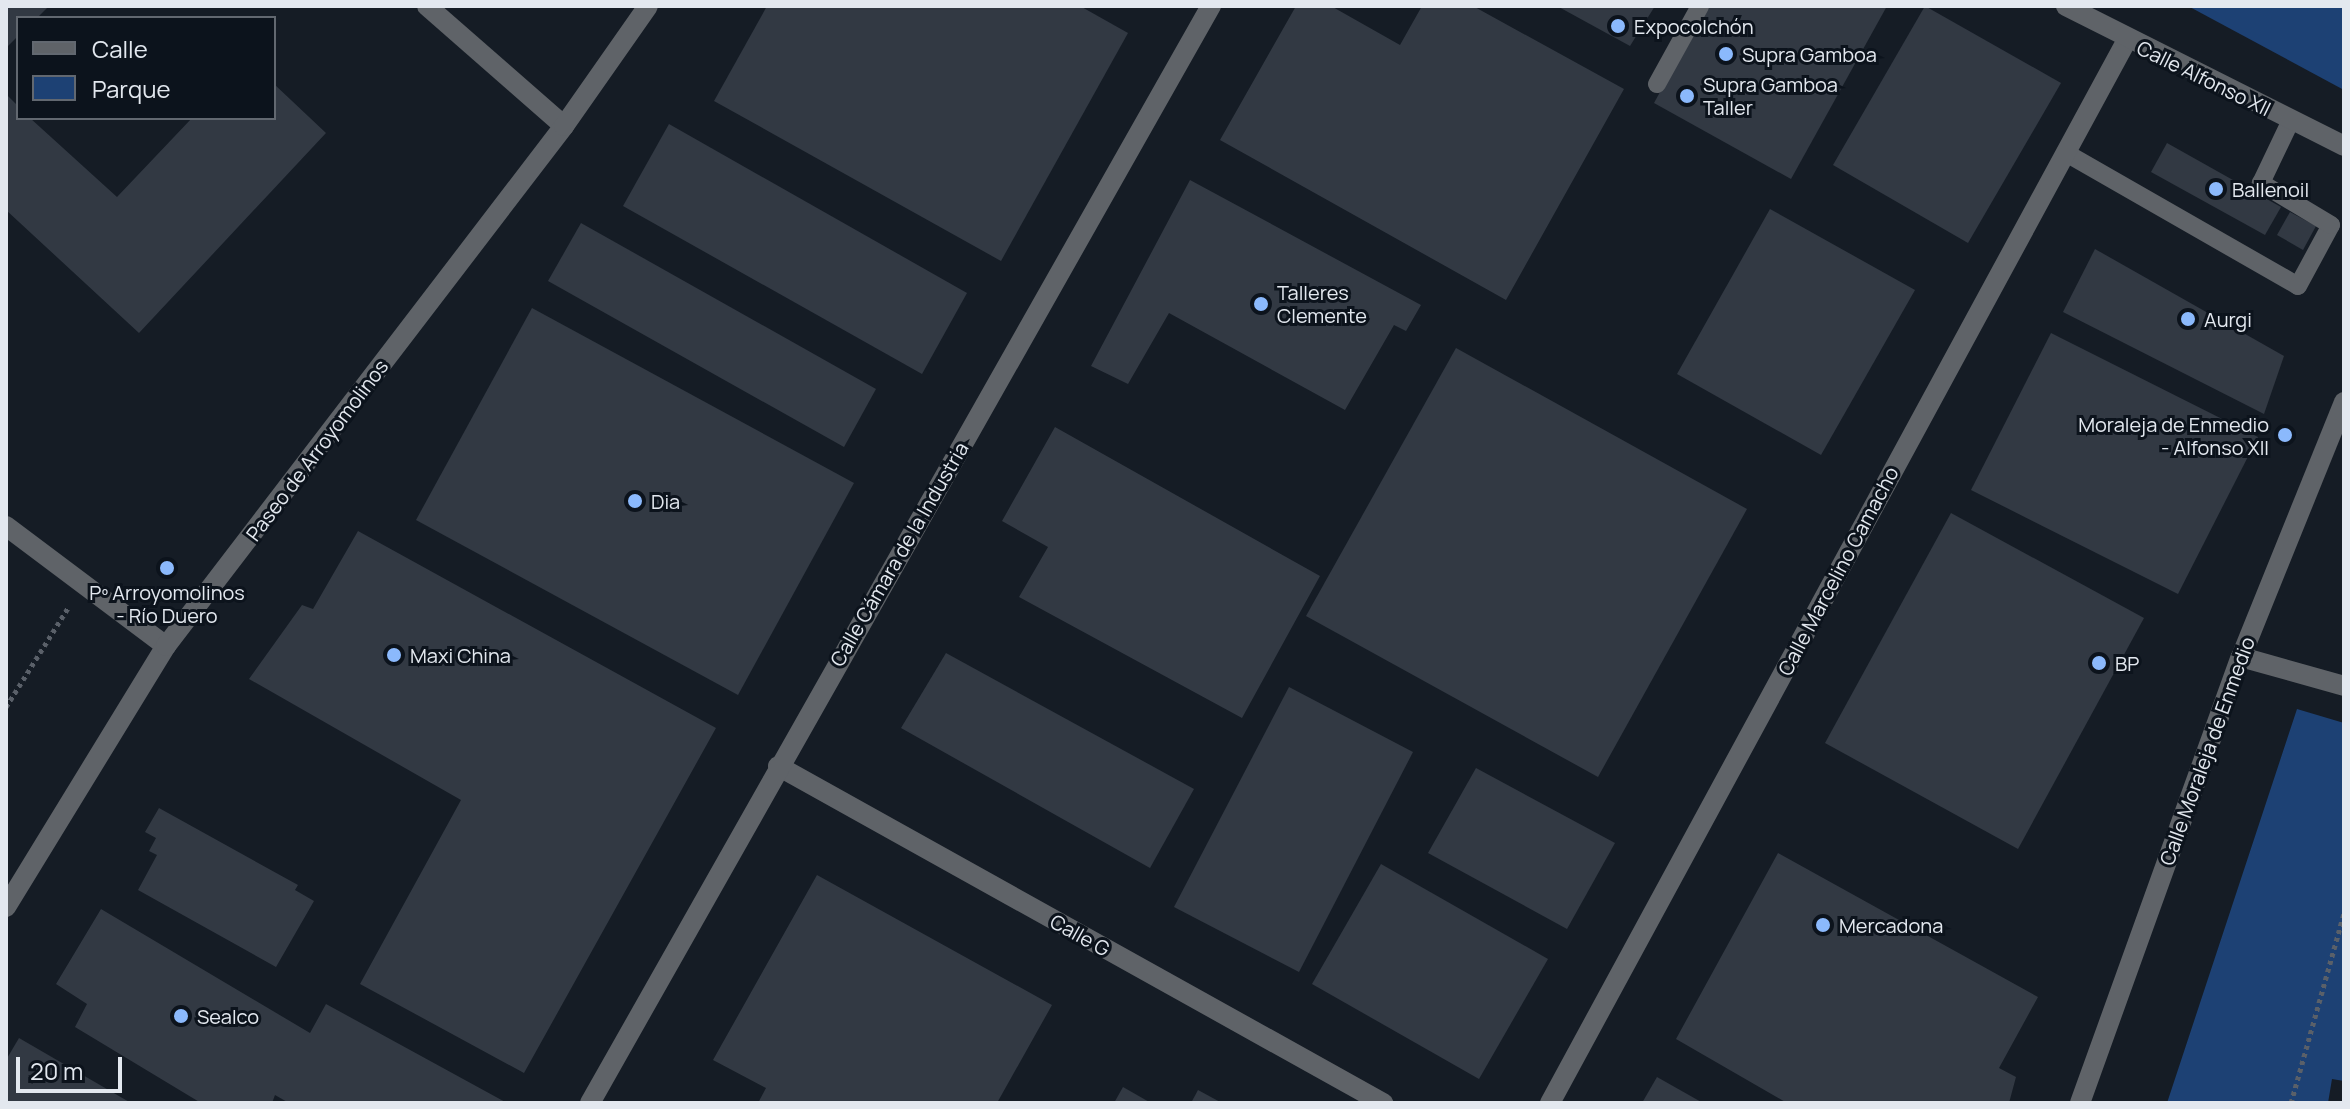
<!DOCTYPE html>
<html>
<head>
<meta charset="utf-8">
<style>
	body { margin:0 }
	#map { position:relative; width:2350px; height:1109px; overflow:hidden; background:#151c25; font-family:Manrope,sans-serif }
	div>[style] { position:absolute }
	.green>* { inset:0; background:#1d4174 }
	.building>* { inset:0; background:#323943 }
	.path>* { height:5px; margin-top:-2.5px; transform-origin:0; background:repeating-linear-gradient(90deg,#5a6069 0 4px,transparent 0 8px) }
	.service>* { height:18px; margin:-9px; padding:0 9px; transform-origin:9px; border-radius:9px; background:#5f6368 }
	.minor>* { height:20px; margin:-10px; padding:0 10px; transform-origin:10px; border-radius:10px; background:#5f6368 }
	.tertiary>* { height:20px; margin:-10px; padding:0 10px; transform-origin:10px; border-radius:10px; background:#5f6368 }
	.dots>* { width:22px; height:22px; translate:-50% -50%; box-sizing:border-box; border:4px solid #0c131c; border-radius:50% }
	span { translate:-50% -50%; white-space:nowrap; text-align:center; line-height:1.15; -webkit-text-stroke:6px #0c131c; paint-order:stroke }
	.poi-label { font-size:20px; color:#e3e8ef }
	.left { translate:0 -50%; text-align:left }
	.right { translate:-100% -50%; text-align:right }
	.street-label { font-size:20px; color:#e3e8ef }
	.frame { position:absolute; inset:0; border:8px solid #e3e8ef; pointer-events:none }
	.legend { position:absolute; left:16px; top:16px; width:260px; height:104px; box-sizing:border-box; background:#0c131c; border:2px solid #626870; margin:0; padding:10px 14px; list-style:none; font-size:24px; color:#e3e8ef }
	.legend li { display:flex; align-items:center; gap:16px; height:40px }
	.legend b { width:40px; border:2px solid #626870 }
	.scale { position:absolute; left:16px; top:1057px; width:106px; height:36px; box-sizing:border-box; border:4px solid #e3e8ef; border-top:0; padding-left:10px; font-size:24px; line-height:28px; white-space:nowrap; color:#e3e8ef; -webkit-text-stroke:6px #0c131c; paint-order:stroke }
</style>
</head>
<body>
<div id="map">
	<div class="green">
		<div style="clip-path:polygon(2188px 6px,2344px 6px,2344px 90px)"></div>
		<div style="clip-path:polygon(2297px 709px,2344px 723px,2344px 1081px,2332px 1079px,2328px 1103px,2167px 1103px)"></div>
	</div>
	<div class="building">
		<div style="clip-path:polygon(6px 6px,49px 6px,37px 18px,18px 18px,18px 36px,6px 48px)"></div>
		<div style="clip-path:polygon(767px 6px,1080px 6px,1128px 33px,1001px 261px,714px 101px)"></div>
		<div style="clip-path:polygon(1296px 6px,1331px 6px,1400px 45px,1422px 6px,1473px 6px,1624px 89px,1506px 300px,1220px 140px)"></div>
		<div style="clip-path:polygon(1557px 6px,1655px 6px,1630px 46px)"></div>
		<div style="clip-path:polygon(1707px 6px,1887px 6px,1791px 179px,1654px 103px)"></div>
		<div style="clip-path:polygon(1925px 6px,2061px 83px,1968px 243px,1833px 165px)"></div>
		<div style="clip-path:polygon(274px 84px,326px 133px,139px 333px,6px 210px,6px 94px,18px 106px,18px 118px,30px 118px,117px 197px,192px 118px,274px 118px)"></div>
		<div style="clip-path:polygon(669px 124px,967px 293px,922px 374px,623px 206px)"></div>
		<div style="clip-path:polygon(2167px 143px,2281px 207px,2265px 235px,2151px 172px)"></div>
		<div style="clip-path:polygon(1190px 180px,1421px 305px,1406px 331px,1394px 325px,1345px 410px,1169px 313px,1128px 384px,1091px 366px)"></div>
		<div style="clip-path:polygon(1770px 209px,1915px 290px,1821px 455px,1677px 374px)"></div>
		<div style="clip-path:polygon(2290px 212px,2316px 226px,2303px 250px,2277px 235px)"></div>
		<div style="clip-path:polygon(581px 223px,876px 389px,844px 447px,548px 281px)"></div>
		<div style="clip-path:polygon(2095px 249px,2284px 356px,2264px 414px,2063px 312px)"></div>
		<div style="clip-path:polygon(532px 308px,854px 483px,738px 695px,416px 520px)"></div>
		<div style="clip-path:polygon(2051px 333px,2258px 437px,2178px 594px,1971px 490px)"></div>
		<div style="clip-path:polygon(1456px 348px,1747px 509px,1598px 777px,1306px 616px)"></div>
		<div style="clip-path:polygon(1055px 427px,1320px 576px,1242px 718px,1019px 597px,1048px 547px,1002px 521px)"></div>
		<div style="clip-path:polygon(1951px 513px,2144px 618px,2018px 849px,1825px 743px)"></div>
		<div style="clip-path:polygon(358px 531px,716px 728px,524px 1073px,360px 984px,461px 800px,249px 679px,302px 605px,313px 609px)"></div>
		<div style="clip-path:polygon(946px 653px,1194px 789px,1150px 868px,901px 728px)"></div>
		<div style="clip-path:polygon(1289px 687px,1413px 752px,1299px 972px,1174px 907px)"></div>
		<div style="clip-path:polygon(1476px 768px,1615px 843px,1567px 929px,1428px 853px)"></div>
		<div style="clip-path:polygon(159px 808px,298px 885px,295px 890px,314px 901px,276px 967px,138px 890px,157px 855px,149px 851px,156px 838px,145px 832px)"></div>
		<div style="clip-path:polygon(1778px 853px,2038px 997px,1999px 1068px,2016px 1077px,2009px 1103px,1787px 1103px,1676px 1039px)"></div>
		<div style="clip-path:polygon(1381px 864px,1548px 959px,1479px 1079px,1312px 984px)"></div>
		<div style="clip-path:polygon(817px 875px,1052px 1005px,997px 1103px,758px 1103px,766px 1088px,713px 1060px)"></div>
		<div style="clip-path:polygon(101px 909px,310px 1033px,326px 1004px,507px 1103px,289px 1103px,275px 1095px,272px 1103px,201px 1103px,75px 1027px,87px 1004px,56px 984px)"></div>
		<div style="clip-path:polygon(19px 1038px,131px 1103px,6px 1103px,6px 1060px)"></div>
		<div style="clip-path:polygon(1657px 1077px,1703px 1103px,1642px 1103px)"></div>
		<div style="clip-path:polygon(1123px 1087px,1151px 1103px,1114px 1103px)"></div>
		<div style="clip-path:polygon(1198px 1090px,1222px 1103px,1191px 1103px)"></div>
	</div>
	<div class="path">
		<div style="left:6px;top:707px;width:119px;rotate:-58deg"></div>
		<div style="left:2291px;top:1103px;width:197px;rotate:-74.4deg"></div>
	</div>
	<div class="service">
		<div style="left:1657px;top:84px;width:89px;rotate:-61.1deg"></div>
		<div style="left:2066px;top:153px;width:267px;rotate:29.8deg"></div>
		<div style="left:2298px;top:286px;width:69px;rotate:-61.6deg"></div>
		<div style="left:2331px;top:225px;width:82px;rotate:-149deg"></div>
		<div style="left:2261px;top:183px;width:70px;rotate:-64.5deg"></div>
	</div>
	<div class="minor">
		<div style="left:427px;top:6px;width:182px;rotate:41.2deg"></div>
		<div style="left:6px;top:526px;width:200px;rotate:36.9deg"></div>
		<div style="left:2241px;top:657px;width:107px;rotate:15.7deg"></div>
		<div style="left:778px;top:766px;width:693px;rotate:29.12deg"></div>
		<div style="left:6px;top:907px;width:306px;rotate:-58.5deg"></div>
		<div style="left:166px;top:646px;width:655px;rotate:-52.57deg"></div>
		<div style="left:564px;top:126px;width:146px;rotate:-55deg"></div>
		<div style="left:590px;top:1103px;width:1261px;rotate:-60.49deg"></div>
		<div style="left:1550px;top:1103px;width:1210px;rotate:-61.51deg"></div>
		<div style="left:2080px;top:1103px;width:474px;rotate:-70.2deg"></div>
		<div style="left:2241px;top:657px;width:275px;rotate:-68deg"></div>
	</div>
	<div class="tertiary">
		<div style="left:2066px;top:6px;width:311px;rotate:26.7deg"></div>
	</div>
	<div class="dots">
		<div style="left:1618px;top:26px;background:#8bb9fc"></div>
		<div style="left:1726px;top:54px;background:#8bb9fc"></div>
		<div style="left:1687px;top:96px;background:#8bb9fc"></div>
		<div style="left:2216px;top:189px;background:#8bb9fc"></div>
		<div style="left:1261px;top:304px;background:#8bb9fc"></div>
		<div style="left:2188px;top:319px;background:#8bb9fc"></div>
		<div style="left:2285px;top:435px;background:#8bb9fc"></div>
		<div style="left:635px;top:501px;background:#8bb9fc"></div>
		<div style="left:167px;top:568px;background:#8bb9fc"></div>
		<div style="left:394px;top:655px;background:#8bb9fc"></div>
		<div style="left:2099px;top:663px;background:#8bb9fc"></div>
		<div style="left:1823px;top:925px;background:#8bb9fc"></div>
		<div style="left:181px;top:1016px;background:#8bb9fc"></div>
	</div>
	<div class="poi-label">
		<span class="left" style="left:1634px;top:26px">Expocolchón</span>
		<span class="left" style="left:1742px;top:54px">Supra Gamboa</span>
		<span class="left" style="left:1703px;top:96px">Supra Gamboa<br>Taller</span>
		<span class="left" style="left:2232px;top:189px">Ballenoil</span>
		<span class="left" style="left:1277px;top:304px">Talleres<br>Clemente</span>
		<span class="left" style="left:2204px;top:319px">Aurgi</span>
		<span class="right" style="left:2269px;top:436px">Moraleja de Enmedio<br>- Alfonso XII</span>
		<span class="left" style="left:651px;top:501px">Dia</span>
		<span style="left:167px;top:604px">Pº Arroyomolinos<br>- Río Duero</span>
		<span class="left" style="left:410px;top:655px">Maxi China</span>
		<span class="left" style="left:2115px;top:663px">BP</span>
		<span class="left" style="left:1839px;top:925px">Mercadona</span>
		<span class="left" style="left:197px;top:1016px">Sealco</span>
	</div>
	<div class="street-label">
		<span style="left:2204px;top:78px;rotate:26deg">Calle Alfonso XII</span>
		<span style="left:317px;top:450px;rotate:-53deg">Paseo de Arroyomolinos</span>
		<span style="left:899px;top:554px;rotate:-60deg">Calle Cámara de la Industria</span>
		<span style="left:1838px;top:571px;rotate:-62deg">Calle Marcelino Camacho</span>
		<span style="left:2207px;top:751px;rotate:-70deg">Calle Moraleja de Enmedio</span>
		<span style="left:1080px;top:935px;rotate:29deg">Calle G</span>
	</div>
	<div class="frame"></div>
	<ul class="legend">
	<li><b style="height:10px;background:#5f6368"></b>Calle</li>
	<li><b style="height:22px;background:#1d4174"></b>Parque</li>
	</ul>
	<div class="scale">20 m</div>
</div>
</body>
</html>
